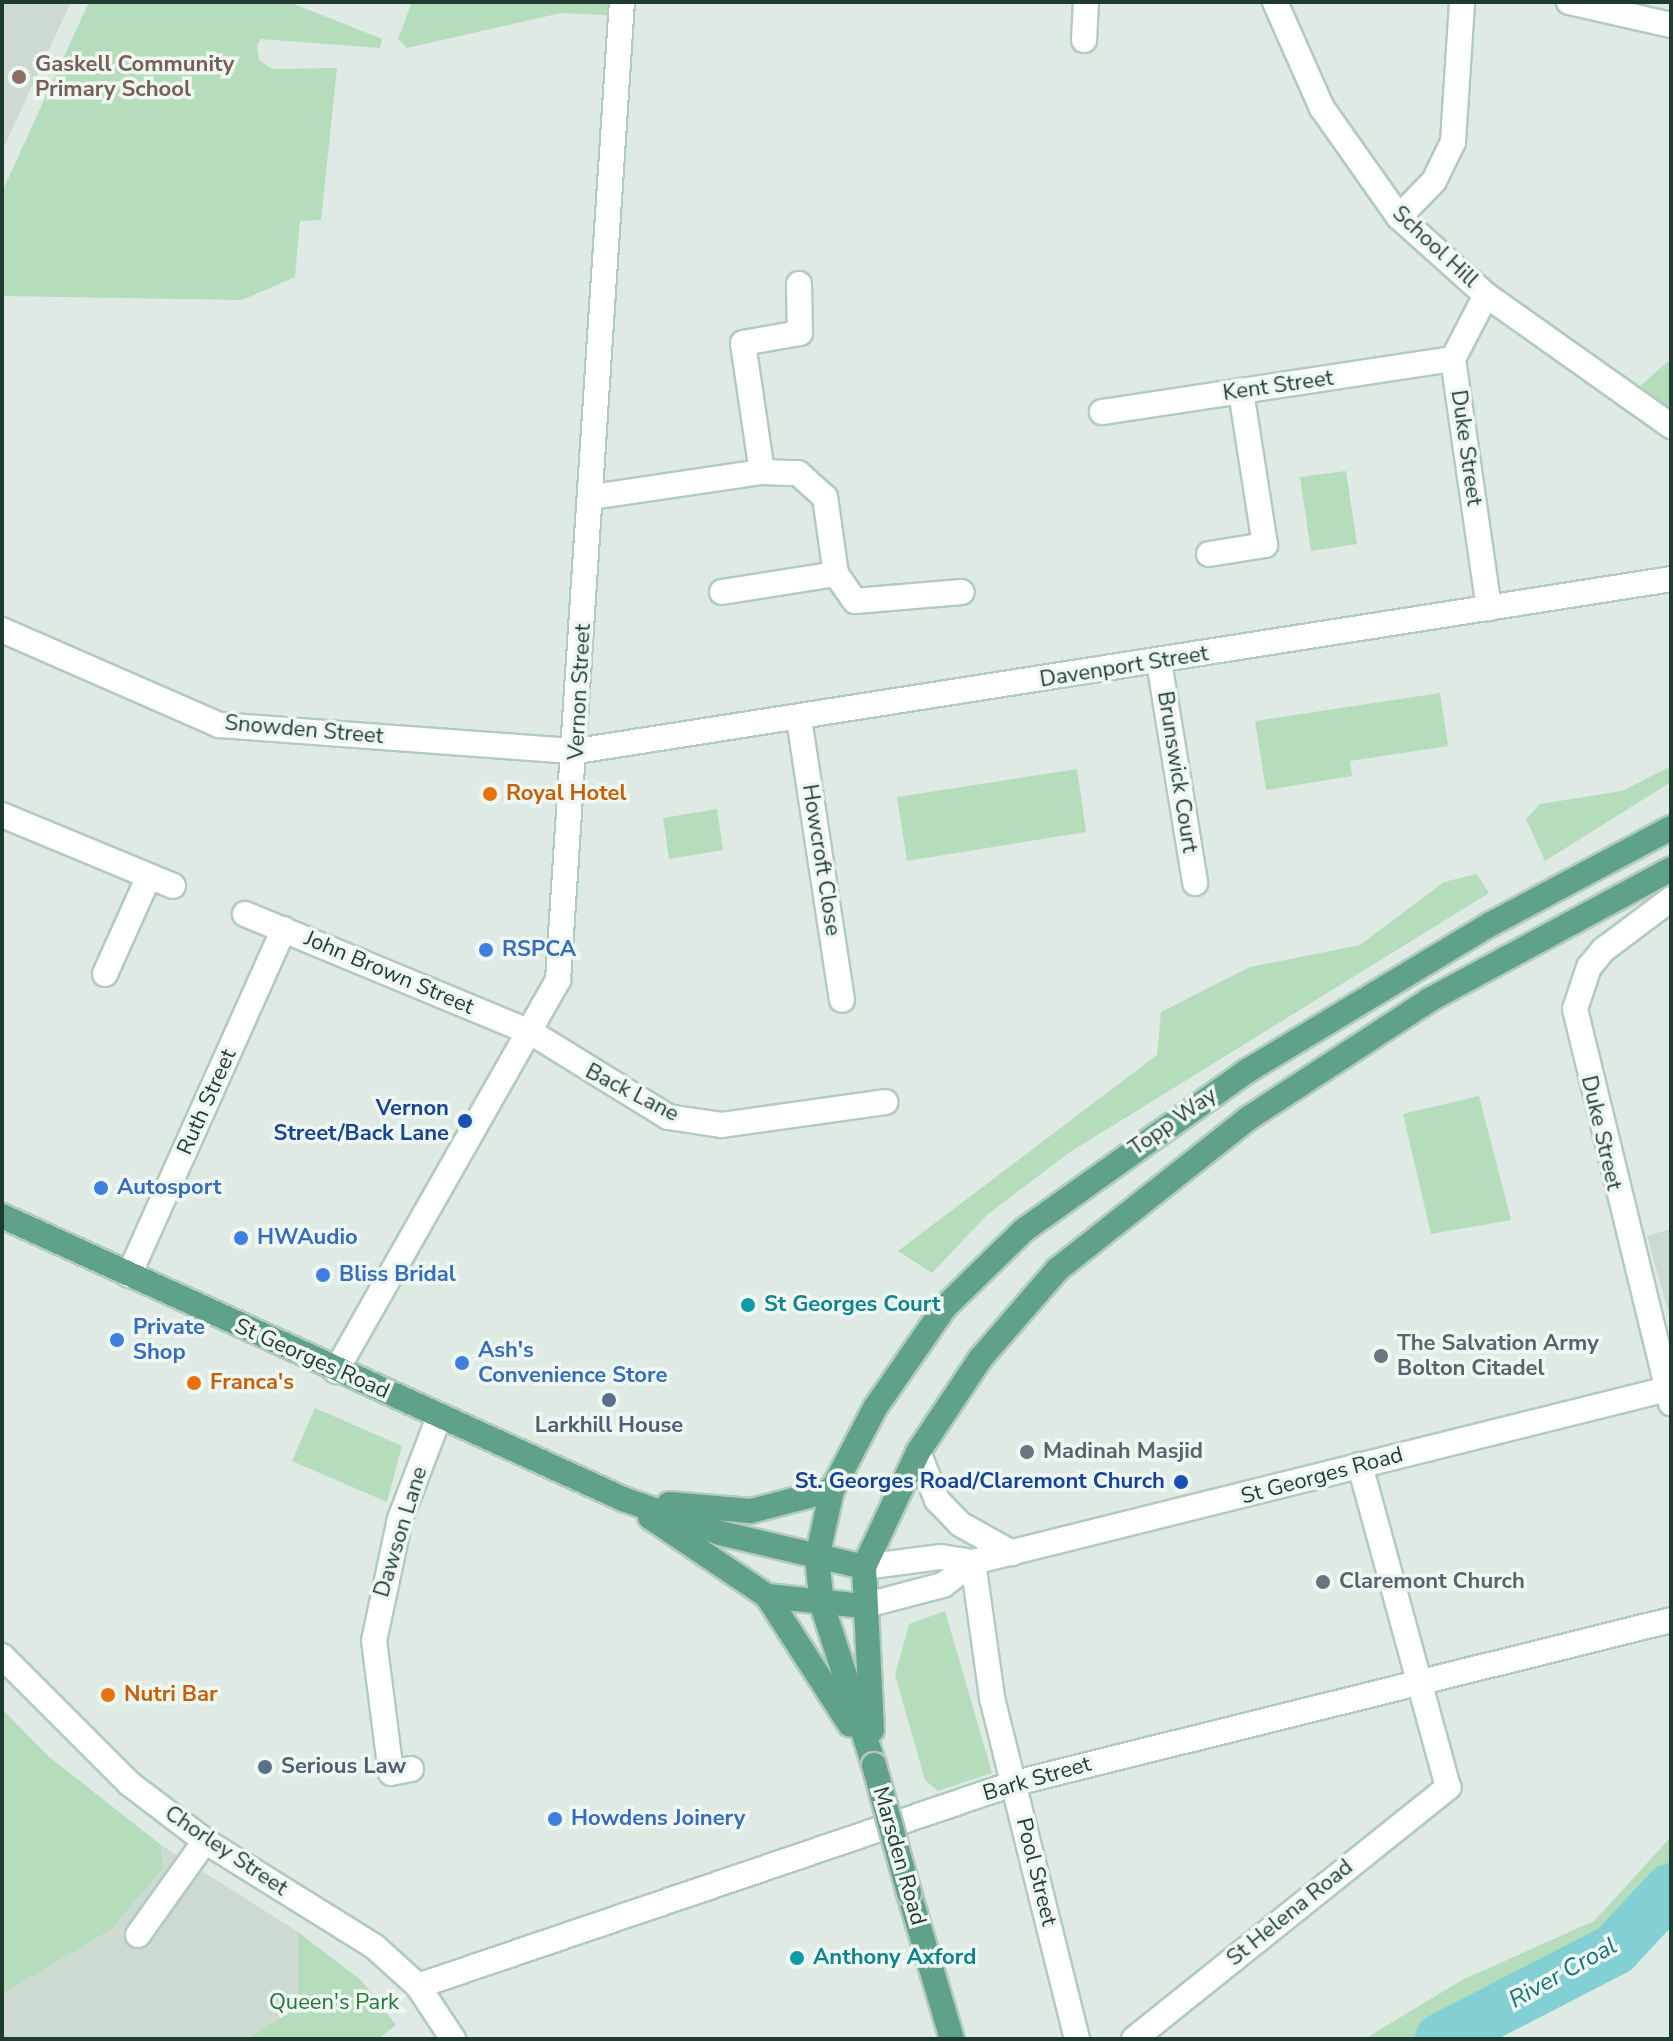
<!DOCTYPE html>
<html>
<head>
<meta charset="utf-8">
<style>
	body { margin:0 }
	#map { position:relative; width:1673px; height:2041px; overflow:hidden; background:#deeae3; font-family:"Nunito Sans",sans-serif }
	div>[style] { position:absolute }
	.built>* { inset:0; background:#ccdad2 }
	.green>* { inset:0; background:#b5ddbb }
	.river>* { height:52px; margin:-26px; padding:0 26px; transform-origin:26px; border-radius:26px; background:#82d0d3 }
	.roads { filter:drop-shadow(2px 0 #b1cbbe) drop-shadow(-2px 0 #b1cbbe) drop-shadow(0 2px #b1cbbe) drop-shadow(0 -2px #b1cbbe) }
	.minor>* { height:24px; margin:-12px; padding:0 12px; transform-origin:12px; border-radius:12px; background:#fff }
	.tertiary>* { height:24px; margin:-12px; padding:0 12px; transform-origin:12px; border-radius:12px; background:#fff }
	.secondary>* { height:24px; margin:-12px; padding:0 12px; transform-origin:12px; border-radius:12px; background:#fff }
	.primary>* { height:24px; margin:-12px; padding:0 12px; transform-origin:12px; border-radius:12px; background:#60a289 }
	.bridges { filter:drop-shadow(2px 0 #bcc4c1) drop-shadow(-2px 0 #bcc4c1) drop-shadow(0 2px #bcc4c1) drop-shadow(0 -2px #bcc4c1) }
	.primary-bridge>* { height:24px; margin:-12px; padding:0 12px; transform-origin:12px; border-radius:12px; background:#60a289 }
	.dots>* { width:22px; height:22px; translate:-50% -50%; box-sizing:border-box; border:4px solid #eef7f2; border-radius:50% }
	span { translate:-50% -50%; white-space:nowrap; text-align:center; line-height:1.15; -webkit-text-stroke:7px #eef7f2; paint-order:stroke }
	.education-label { font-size:22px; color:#785e54; font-weight:700 }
	.left { translate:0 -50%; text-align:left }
	.street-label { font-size:22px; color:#1f3b30 }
	.food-label { font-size:22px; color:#c56008; font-weight:700 }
	.shop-label { font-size:22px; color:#366cbe; font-weight:700 }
	.transit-label { font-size:22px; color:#164399; font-weight:700 }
	.right { translate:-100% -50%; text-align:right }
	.culture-label { font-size:22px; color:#0d838f; font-weight:700 }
	.worship-label { font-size:22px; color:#5b616d; font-weight:700 }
	.service-label { font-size:22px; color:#4e5e75; font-weight:700 }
	.park-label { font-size:22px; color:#27733c }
	.water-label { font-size:24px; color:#177378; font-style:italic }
	.frame { position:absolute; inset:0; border:4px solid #1f3b30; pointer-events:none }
</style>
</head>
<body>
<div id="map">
	<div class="built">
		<div style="clip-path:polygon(2px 2px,71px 2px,2px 151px)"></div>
		<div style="clip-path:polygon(1671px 1229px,1671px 1321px,1647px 1236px)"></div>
		<div style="clip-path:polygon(161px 1845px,298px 1932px,298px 2006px,247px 2039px,2px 2039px,2px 1994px,112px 1929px,163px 1868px)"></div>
	</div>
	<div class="green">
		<div style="clip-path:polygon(89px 2px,289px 2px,382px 39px,380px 48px,261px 39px,257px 45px,259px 60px,272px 69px,337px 68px,321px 220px,300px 221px,295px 277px,242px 300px,2px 296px,2px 192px)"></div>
		<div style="clip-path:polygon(412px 2px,622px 2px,621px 16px,561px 13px,407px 48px,398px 39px)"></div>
		<div style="clip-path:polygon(1671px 359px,1671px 422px,1625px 399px)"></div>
		<div style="clip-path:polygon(1346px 471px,1357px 544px,1311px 551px,1300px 477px)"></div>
		<div style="clip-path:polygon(1440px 693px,1448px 746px,1350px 761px,1352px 776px,1266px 790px,1255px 721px)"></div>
		<div style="clip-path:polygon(1671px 766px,1671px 782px,1545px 861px,1526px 819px,1540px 804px,1622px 791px)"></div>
		<div style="clip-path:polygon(1077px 769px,1086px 832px,907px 861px,897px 797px)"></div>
		<div style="clip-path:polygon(717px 809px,723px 850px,669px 859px,663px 818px)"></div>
		<div style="clip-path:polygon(1477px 874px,1489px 893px,1070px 1152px,988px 1214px,932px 1273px,898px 1251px,1157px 1055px,1161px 1012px,1250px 967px,1360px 945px,1444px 882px)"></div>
		<div style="clip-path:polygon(1479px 1096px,1511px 1220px,1431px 1234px,1403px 1114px)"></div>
		<div style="clip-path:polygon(315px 1408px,402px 1446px,387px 1502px,292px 1461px)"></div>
		<div style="clip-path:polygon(945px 1611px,992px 1773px,938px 1791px,925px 1780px,895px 1675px,909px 1624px)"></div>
		<div style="clip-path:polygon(2px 1709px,48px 1756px,161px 1845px,163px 1868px,112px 1929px,2px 1994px)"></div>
		<div style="clip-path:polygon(1671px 1837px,1671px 1910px,1618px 1972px,1468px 2039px,1366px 2038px,1462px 1980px,1594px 1921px)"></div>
		<div style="clip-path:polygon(298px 1932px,362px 1981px,396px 2025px,378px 2039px,247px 2039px,298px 2006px)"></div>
	</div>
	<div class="river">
		<div style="left:1441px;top:2039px;width:196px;rotate:-27.3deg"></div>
		<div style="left:1615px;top:1949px;width:82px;rotate:-47deg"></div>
	</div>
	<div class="roads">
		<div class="minor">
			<div style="left:1275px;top:2px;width:116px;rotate:66.1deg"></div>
			<div style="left:1322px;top:108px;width:133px;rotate:54.8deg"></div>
			<div style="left:1399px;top:217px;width:117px;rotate:41.9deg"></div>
			<div style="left:1486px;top:295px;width:227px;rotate:35.3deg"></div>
			<div style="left:1569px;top:2px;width:105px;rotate:12.7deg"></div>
			<div style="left:1084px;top:40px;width:38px;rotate:-87deg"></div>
			<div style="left:1399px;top:217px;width:50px;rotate:-45.8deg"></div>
			<div style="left:1434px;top:181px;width:43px;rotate:-64deg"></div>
			<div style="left:1453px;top:142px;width:140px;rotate:-86.3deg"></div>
			<div style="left:1486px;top:295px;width:72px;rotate:117.3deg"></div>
			<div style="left:1453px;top:359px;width:252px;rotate:81.8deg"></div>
			<div style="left:1102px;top:412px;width:355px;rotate:-8.6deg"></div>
			<div style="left:762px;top:472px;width:130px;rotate:-98.4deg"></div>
			<div style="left:743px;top:343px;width:58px;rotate:-10deg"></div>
			<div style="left:800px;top:333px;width:49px;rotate:-91.2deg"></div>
			<div style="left:592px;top:497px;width:172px;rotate:-8.4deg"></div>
			<div style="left:762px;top:472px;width:36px;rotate:2deg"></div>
			<div style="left:798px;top:473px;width:36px;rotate:42deg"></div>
			<div style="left:825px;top:497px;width:78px;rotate:81.9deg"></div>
			<div style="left:836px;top:574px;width:33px;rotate:55deg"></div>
			<div style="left:855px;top:601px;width:107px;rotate:-4.8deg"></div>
			<div style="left:1209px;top:554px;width:57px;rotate:-9.1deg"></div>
			<div style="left:1265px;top:545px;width:156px;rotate:-98.9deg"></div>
			<div style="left:722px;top:592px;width:115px;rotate:-9deg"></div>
			<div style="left:2px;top:630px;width:237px;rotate:23.6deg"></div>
			<div style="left:219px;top:725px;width:359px;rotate:4.2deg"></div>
			<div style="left:577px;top:751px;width:1107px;rotate:-8.93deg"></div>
			<div style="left:1159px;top:662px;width:224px;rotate:80.7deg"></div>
			<div style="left:799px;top:719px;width:284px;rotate:81.3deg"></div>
			<div style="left:2px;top:815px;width:185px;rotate:22.5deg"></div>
			<div style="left:1671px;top:899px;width:85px;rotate:143.1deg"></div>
			<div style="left:1603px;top:950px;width:22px;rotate:129deg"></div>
			<div style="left:1589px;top:967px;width:44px;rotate:108.4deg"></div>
			<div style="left:1575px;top:1009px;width:406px;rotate:76.3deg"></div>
			<div style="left:245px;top:914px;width:311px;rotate:22.5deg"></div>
			<div style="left:532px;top:1033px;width:160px;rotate:31.7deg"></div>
			<div style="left:668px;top:1117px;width:55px;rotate:8.4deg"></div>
			<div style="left:722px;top:1125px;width:165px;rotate:-8deg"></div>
			<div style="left:105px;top:974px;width:107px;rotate:-65.8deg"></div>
			<div style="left:129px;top:1275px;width:379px;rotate:-65.9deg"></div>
			<div style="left:973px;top:1562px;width:137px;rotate:82deg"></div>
			<div style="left:992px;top:1698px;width:351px;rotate:76deg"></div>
			<div style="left:2px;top:1656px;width:181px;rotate:45deg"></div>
			<div style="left:130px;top:1784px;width:94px;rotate:37.2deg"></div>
			<div style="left:205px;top:1841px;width:200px;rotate:31.9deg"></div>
			<div style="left:375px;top:1947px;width:58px;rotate:42.2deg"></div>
			<div style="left:418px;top:1986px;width:64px;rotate:56.6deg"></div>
			<div style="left:411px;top:1769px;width:20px;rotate:169deg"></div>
			<div style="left:391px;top:1773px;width:133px;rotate:-97.3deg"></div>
			<div style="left:374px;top:1641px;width:125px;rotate:-78deg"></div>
			<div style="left:400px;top:1519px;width:109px;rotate:-69.1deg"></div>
			<div style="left:138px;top:1935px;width:115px;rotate:-54.5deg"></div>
			<div style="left:418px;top:1986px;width:631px;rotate:-18.78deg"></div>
			<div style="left:1015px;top:1783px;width:676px;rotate:-13.95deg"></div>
			<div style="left:1134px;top:2039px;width:403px;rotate:-38.7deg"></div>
			<div style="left:1448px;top:1787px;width:334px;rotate:-105.3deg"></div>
		</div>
		<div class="tertiary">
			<div style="left:336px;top:1371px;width:450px;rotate:-60.4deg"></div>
			<div style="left:558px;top:980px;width:980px;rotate:-86.26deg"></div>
		</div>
		<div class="secondary">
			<div style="left:918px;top:1452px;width:52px;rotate:68.4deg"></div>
			<div style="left:937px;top:1500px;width:33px;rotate:46deg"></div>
			<div style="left:960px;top:1524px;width:60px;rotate:29.1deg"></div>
			<div style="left:864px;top:1567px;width:78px;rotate:-7.4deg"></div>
			<div style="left:941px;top:1557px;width:32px;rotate:9deg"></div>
			<div style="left:973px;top:1562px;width:719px;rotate:-14deg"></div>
			<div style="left:863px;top:1606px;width:83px;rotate:-14.7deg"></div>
			<div style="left:943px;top:1585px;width:38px;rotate:-37deg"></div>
		</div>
		<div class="primary">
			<div style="left:2px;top:1216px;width:682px;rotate:24.5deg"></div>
			<div style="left:623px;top:1499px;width:103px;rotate:19.3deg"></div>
			<div style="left:720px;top:1533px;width:148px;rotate:13.3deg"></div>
			<div style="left:669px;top:1504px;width:82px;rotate:4.9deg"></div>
			<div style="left:751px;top:1511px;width:84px;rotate:-14.5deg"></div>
			<div style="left:650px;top:1517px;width:141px;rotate:34deg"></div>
			<div style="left:767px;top:1596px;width:97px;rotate:5.9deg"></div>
			<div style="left:767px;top:1596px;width:153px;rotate:57.2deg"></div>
			<div style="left:872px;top:1730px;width:163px;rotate:-92.8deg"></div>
			<div style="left:864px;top:1567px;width:127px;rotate:-64.8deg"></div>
			<div style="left:918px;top:1452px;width:112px;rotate:-56.3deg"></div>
			<div style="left:980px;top:1359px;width:118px;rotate:-49.1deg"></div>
			<div style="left:1057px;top:1270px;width:245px;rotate:-38.4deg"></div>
			<div style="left:1249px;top:1118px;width:215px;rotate:-33.2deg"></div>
			<div style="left:1429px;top:1000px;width:275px;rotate:-28.4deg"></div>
			<div style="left:874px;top:1765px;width:168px;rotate:-108deg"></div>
			<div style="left:822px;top:1605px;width:47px;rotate:-96.1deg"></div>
			<div style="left:817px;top:1558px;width:70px;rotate:-77.6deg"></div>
			<div style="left:832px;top:1490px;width:93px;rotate:-62.3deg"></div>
			<div style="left:875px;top:1408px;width:123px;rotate:-55.3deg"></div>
			<div style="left:945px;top:1307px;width:110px;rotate:-44.3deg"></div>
			<div style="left:1024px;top:1230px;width:274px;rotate:-35.5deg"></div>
			<div style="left:1247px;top:1071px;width:285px;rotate:-31.1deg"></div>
			<div style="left:1491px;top:924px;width:204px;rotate:-28.1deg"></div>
			<div style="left:909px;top:1893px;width:152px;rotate:73.6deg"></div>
		</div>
	</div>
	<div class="bridges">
		<div class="primary-bridge">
			<div style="left:874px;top:1765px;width:133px;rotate:74.7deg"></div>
		</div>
	</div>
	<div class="dots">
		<div style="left:19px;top:77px;background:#8d6e63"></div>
		<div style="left:490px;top:794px;background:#e8710a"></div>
		<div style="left:486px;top:950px;background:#3f7fe0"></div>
		<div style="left:465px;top:1121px;background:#1a4fb4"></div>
		<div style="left:101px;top:1188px;background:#3f7fe0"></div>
		<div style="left:241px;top:1238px;background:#3f7fe0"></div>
		<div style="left:323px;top:1275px;background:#3f7fe0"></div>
		<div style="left:748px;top:1305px;background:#0f9aa8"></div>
		<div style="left:117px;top:1340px;background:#3f7fe0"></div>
		<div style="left:1381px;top:1356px;background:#6b7280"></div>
		<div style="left:462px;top:1363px;background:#3f7fe0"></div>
		<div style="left:194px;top:1383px;background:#e8710a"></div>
		<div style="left:609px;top:1400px;background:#5c6f8a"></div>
		<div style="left:1027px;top:1452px;background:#6b7280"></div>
		<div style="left:1181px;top:1482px;background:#1a4fb4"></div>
		<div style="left:1323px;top:1582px;background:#6b7280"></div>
		<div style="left:108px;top:1695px;background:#e8710a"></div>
		<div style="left:265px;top:1767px;background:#5c6f8a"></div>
		<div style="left:555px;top:1819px;background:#3f7fe0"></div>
		<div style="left:797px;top:1958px;background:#0f9aa8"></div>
	</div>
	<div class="education-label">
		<span class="left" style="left:35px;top:77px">Gaskell Community<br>Primary School</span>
	</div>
	<div class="street-label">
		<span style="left:1435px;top:247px;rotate:43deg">School Hill</span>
		<span style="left:1278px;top:386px;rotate:-8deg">Kent Street</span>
		<span style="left:1466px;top:448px;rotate:82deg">Duke Street</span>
		<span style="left:1124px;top:667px;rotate:-9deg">Davenport Street</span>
		<span style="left:580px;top:692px;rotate:-87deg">Vernon Street</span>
		<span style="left:304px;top:730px;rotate:5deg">Snowden Street</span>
		<span style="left:1177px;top:772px;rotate:81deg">Brunswick Court</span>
		<span style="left:821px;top:860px;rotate:81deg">Howcroft Close</span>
		<span style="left:389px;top:973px;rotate:23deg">John Brown Street</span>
		<span style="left:632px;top:1093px;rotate:27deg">Back Lane</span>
		<span style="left:207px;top:1102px;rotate:-66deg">Ruth Street</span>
		<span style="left:1173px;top:1122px;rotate:-35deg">Topp Way</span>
		<span style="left:1601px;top:1133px;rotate:77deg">Duke Street</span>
		<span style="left:312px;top:1359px;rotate:24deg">St Georges Road</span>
		<span style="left:1322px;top:1476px;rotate:-15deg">St Georges Road</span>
		<span style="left:401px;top:1532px;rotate:-73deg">Dawson Lane</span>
		<span style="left:1037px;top:1779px;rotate:-16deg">Bark Street</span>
		<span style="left:226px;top:1851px;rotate:34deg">Chorley Street</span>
		<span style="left:899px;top:1856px;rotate:74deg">Marsden Road</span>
		<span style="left:1036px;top:1872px;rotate:76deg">Pool Street</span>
		<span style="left:1290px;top:1913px;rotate:-39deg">St Helena Road</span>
	</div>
	<div class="food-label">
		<span class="left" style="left:506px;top:794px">Royal Hotel</span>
		<span class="left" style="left:210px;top:1383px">Franca's</span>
		<span class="left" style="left:124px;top:1695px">Nutri Bar</span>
	</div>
	<div class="shop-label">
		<span class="left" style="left:502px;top:950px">RSPCA</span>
		<span class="left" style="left:117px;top:1188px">Autosport</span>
		<span class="left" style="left:257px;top:1238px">HWAudio</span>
		<span class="left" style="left:339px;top:1275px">Bliss Bridal</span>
		<span class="left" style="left:133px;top:1340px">Private<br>Shop</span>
		<span class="left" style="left:478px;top:1363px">Ash's<br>Convenience Store</span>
		<span class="left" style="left:571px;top:1819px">Howdens Joinery</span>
	</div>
	<div class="transit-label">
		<span class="right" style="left:449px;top:1121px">Vernon<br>Street/Back Lane</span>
		<span class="right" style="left:1165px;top:1482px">St. Georges Road/Claremont Church</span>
	</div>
	<div class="culture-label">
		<span class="left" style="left:764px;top:1305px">St Georges Court</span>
		<span class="left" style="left:813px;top:1958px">Anthony Axford</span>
	</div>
	<div class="worship-label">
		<span class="left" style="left:1397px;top:1356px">The Salvation Army<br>Bolton Citadel</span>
		<span class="left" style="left:1043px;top:1452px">Madinah Masjid</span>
		<span class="left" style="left:1339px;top:1582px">Claremont Church</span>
	</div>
	<div class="service-label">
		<span style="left:609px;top:1426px">Larkhill House</span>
		<span class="left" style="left:281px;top:1767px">Serious Law</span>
	</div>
	<div class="park-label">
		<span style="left:334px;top:2003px">Queen's Park</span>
	</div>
	<div class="water-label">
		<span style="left:1563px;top:1973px;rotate:-29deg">River Croal</span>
	</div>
	<div class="frame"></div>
</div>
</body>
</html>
